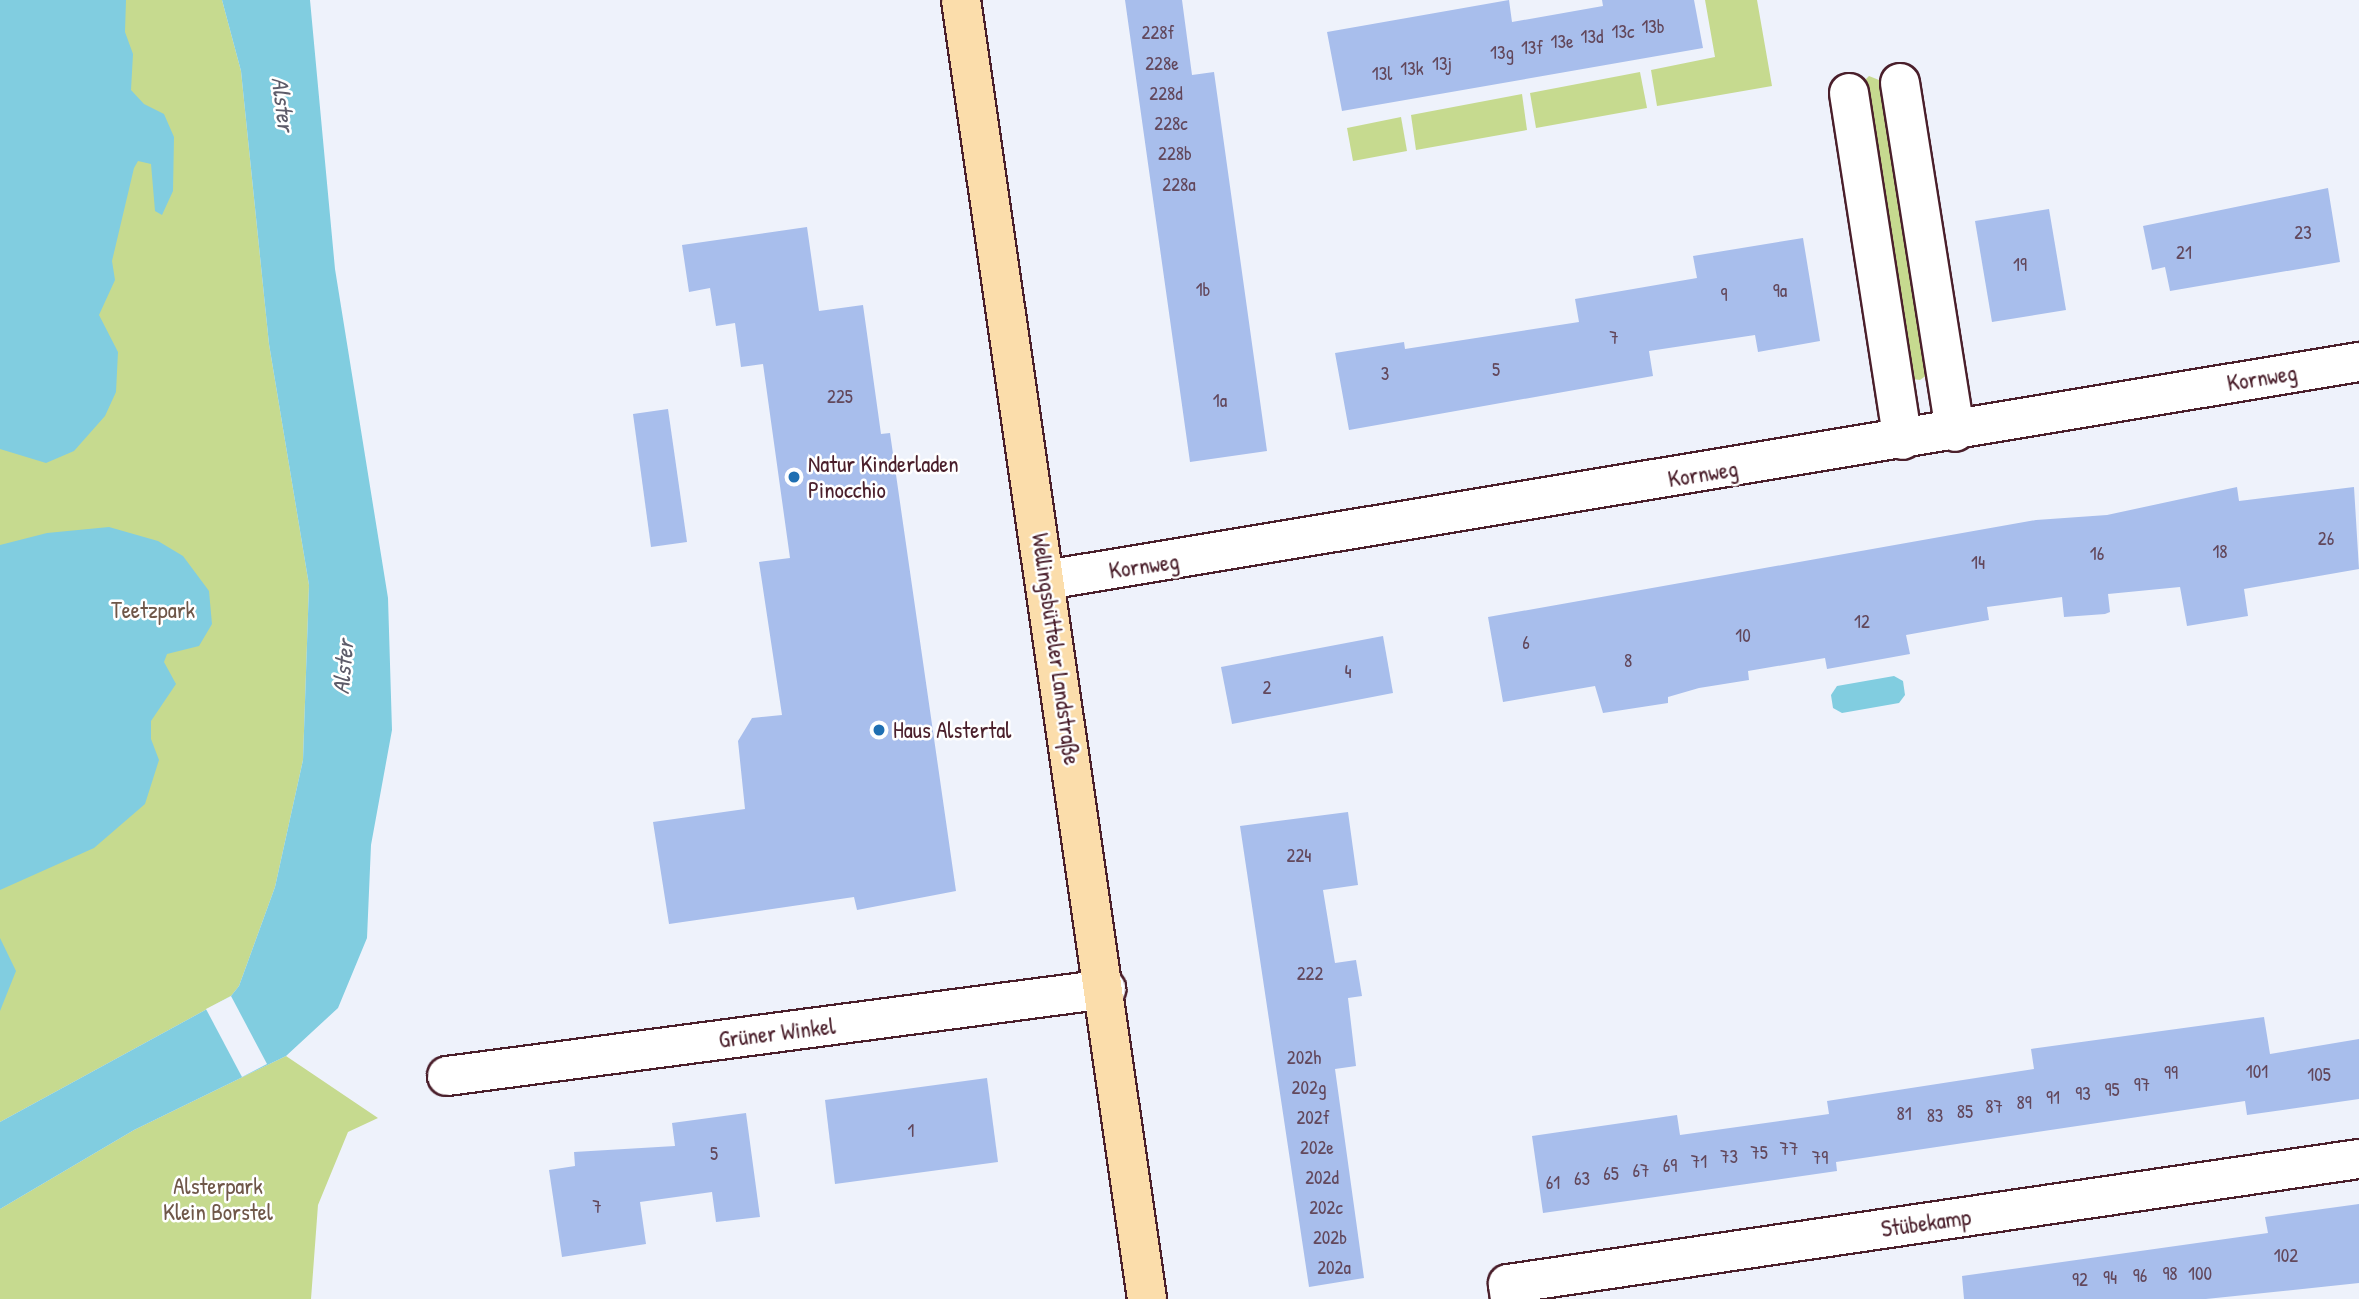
<!DOCTYPE html>
<html>
<head>
<meta charset="utf-8">
<style>
	body { margin:0 }
	#map { position:relative; width:2359px; height:1299px; overflow:hidden; background:#eef2fb; font-family:"Patrick Hand",sans-serif }
	div>[style] { position:absolute }
	.green>* { inset:0; background:#c6da8f }
	.water>* { inset:0; background:#81cde0 }
	.pier>* { inset:0; background:#eef2fb }
	.building>* { inset:0; background:#a8beec }
	.roads { filter:drop-shadow(2px 0 #4a1f2b) drop-shadow(-2px 0 #4a1f2b) drop-shadow(0 2px #4a1f2b) drop-shadow(0 -2px #4a1f2b) }
	.minor>* { height:38px; margin:-19px; padding:0 19px; transform-origin:19px; border-radius:19px; background:#fff }
	.major>* { height:38px; margin:-19px; padding:0 19px; transform-origin:19px; border-radius:19px; background:#fbddab }
	.dots>* { width:19px; height:19px; translate:-50% -50%; box-sizing:border-box; border:4px solid #fff; border-radius:50% }
	span { translate:-50% -50%; white-space:nowrap; text-align:center; line-height:1.15; -webkit-text-stroke:5px #fff; paint-order:stroke }
	.number-label { font-size:19px; color:#62475b }
	.number-label span { -webkit-text-stroke-width:0 }
	.street-label { font-size:23px; color:#4a1f2b }
	.poi-label { font-size:23px; color:#4a1f2b }
	.left { translate:0 -50%; text-align:left }
	.park-label { font-size:23px; color:#6f5749 }
	.water-label { font-size:24px; color:#5d5c6a; font-style:italic }
</style>
</head>
<body>
<div id="map">
	<div class="green">
		<div style="clip-path:polygon(0 0,222px 0,241px 71px,269px 344px,309px 585px,303px 760px,275px 887px,239px 986px,231px 996px,0 1122px)"></div>
		<div style="clip-path:polygon(1705px 0,1757px 0,1772px 86px,1657px 106px,1651px 70px,1715px 57px)"></div>
		<div style="clip-path:polygon(1640px 72px,1647px 108px,1536px 128px,1530px 93px)"></div>
		<div style="clip-path:polygon(1869px 76px,1884px 82px,1927px 375px,1920px 380px,1912px 379px,1863px 82px)"></div>
		<div style="clip-path:polygon(1522px 94px,1527px 130px,1416px 150px,1411px 115px)"></div>
		<div style="clip-path:polygon(1401px 117px,1407px 151px,1353px 161px,1347px 128px)"></div>
		<div style="clip-path:polygon(286px 1056px,378px 1118px,348px 1132px,318px 1205px,311px 1299px,0 1299px,0 1209px,134px 1130px)"></div>
	</div>
	<div class="water">
		<div style="clip-path:polygon(0 0,126px 0,125px 32px,133px 54px,131px 90px,144px 104px,164px 114px,174px 137px,173px 191px,162px 215px,155px 211px,151px 164px,138px 161px,134px 168px,112px 261px,115px 280px,99px 315px,118px 352px,116px 392px,105px 416px,74px 451px,46px 463px,0 449px)"></div>
		<div style="clip-path:polygon(222px 0,310px 0,335px 269px,388px 598px,392px 730px,371px 845px,367px 938px,338px 1008px,286px 1056px,134px 1130px,0 1209px,0 1122px,231px 996px,239px 986px,275px 887px,303px 760px,309px 585px,269px 344px,241px 71px)"></div>
		<div style="clip-path:polygon(109px 527px,158px 541px,183px 556px,209px 591px,212px 624px,199px 646px,167px 654px,164px 662px,176px 684px,151px 721px,151px 739px,159px 760px,145px 804px,94px 848px,0 890px,0 545px,47px 533px)"></div>
		<div style="clip-path:polygon(1894px 676px,1903px 681px,1905px 695px,1899px 703px,1842px 713px,1833px 708px,1831px 695px,1837px 686px)"></div>
		<div style="clip-path:polygon(0 938px,16px 971px,0 1011px)"></div>
	</div>
	<div class="pier">
		<div style="clip-path:polygon(231px 996px,267px 1064px,242px 1077px,206px 1009px)"></div>
	</div>
	<div class="building">
		<div style="clip-path:polygon(1125px 0,1182px 0,1192px 75px,1214px 72px,1267px 451px,1190px 462px)"></div>
		<div style="clip-path:polygon(1509px 0,1512px 22px,1603px 6px,1602px 0,1694px 0,1703px 48px,1342px 111px,1327px 32px)"></div>
		<div style="clip-path:polygon(2328px 188px,2340px 262px,2170px 291px,2165px 267px,2152px 270px,2143px 226px)"></div>
		<div style="clip-path:polygon(2049px 209px,2066px 310px,1992px 322px,1975px 221px)"></div>
		<div style="clip-path:polygon(807px 227px,819px 311px,863px 305px,881px 434px,890px 433px,956px 891px,857px 910px,854px 897px,669px 924px,653px 822px,745px 809px,738px 741px,752px 718px,782px 715px,759px 562px,790px 558px,763px 364px,741px 367px,735px 323px,716px 326px,710px 288px,689px 292px,682px 245px)"></div>
		<div style="clip-path:polygon(1803px 238px,1820px 341px,1758px 352px,1755px 335px,1649px 351px,1653px 376px,1349px 430px,1335px 353px,1404px 342px,1405px 349px,1579px 322px,1575px 299px,1697px 278px,1693px 256px)"></div>
		<div style="clip-path:polygon(668px 409px,687px 542px,651px 547px,633px 414px)"></div>
		<div style="clip-path:polygon(2237px 487px,2239px 501px,2354px 487px,2359px 569px,2244px 589px,2248px 616px,2187px 626px,2180px 587px,2108px 594px,2110px 612px,2105px 614px,2064px 617px,2062px 597px,1987px 607px,1989px 620px,1906px 635px,1910px 654px,1827px 669px,1825px 658px,1748px 671px,1749px 680px,1699px 688px,1668px 697px,1668px 703px,1603px 713px,1595px 686px,1503px 702px,1488px 617px,2036px 520px,2107px 515px)"></div>
		<div style="clip-path:polygon(1383px 636px,1393px 693px,1232px 724px,1221px 667px)"></div>
		<div style="clip-path:polygon(1348px 812px,1358px 885px,1323px 890px,1335px 963px,1356px 960px,1362px 996px,1348px 998px,1356px 1066px,1335px 1069px,1364px 1278px,1309px 1287px,1240px 826px)"></div>
		<div style="clip-path:polygon(2264px 1017px,2270px 1054px,2359px 1039px,2359px 1099px,2247px 1115px,2245px 1101px,1836px 1162px,1837px 1171px,1543px 1213px,1532px 1136px,1677px 1115px,1680px 1135px,1829px 1114px,1827px 1101px,2034px 1069px,2031px 1049px)"></div>
		<div style="clip-path:polygon(987px 1078px,998px 1162px,835px 1184px,825px 1100px)"></div>
		<div style="clip-path:polygon(746px 1113px,760px 1217px,716px 1222px,712px 1192px,640px 1202px,646px 1244px,562px 1257px,549px 1170px,575px 1166px,574px 1152px,675px 1146px,672px 1123px)"></div>
		<div style="clip-path:polygon(2359px 1204px,2359px 1283px,2206px 1299px,1964px 1299px,1962px 1276px,2268px 1233px,2265px 1217px)"></div>
	</div>
	<div class="roads">
		<div class="minor">
			<div style="left:1900px;top:83px;width:353px;rotate:81deg"></div>
			<div style="left:1849px;top:93px;width:351px;rotate:81.2deg"></div>
			<div style="left:1046px;top:580px;width:1331px;rotate:-9.43deg"></div>
			<div style="left:447px;top:1076px;width:665px;rotate:-7.52deg"></div>
			<div style="left:1510px;top:1299px;width:15px;rotate:-98deg"></div>
			<div style="left:1508px;top:1284px;width:860px;rotate:-8.36deg"></div>
		</div>
		<div class="major">
			<div style="left:961px;top:0;width:1312px;rotate:81.85deg"></div>
		</div>
	</div>
	<div class="dots">
		<div style="left:794px;top:477px;background:#1f6fb2"></div>
		<div style="left:879px;top:730px;background:#1f6fb2"></div>
	</div>
	<div class="number-label">
		<span style="left:1653px;top:27px">13b</span>
		<span style="left:1623px;top:32px">13c</span>
		<span style="left:1158px;top:33px">228f</span>
		<span style="left:1592px;top:37px">13d</span>
		<span style="left:1562px;top:42px">13e</span>
		<span style="left:1532px;top:48px">13f</span>
		<span style="left:1502px;top:53px">13g</span>
		<span style="left:1162px;top:64px">228e</span>
		<span style="left:1442px;top:64px">13j</span>
		<span style="left:1412px;top:69px">13k</span>
		<span style="left:1382px;top:74px">13l</span>
		<span style="left:1166px;top:94px">228d</span>
		<span style="left:1171px;top:124px">228c</span>
		<span style="left:1175px;top:154px">228b</span>
		<span style="left:1179px;top:185px">228a</span>
		<span style="left:2303px;top:233px">23</span>
		<span style="left:2184px;top:253px">21</span>
		<span style="left:2020px;top:265px">19</span>
		<span style="left:1203px;top:290px">1b</span>
		<span style="left:1780px;top:291px">9a</span>
		<span style="left:1724px;top:295px">9</span>
		<span style="left:1614px;top:338px">7</span>
		<span style="left:1496px;top:370px">5</span>
		<span style="left:1385px;top:374px">3</span>
		<span style="left:840px;top:397px">225</span>
		<span style="left:1220px;top:401px">1a</span>
		<span style="left:2326px;top:539px">26</span>
		<span style="left:2220px;top:552px">18</span>
		<span style="left:2097px;top:554px">16</span>
		<span style="left:1978px;top:563px">14</span>
		<span style="left:1862px;top:622px">12</span>
		<span style="left:1743px;top:636px">10</span>
		<span style="left:1526px;top:643px">6</span>
		<span style="left:1628px;top:661px">8</span>
		<span style="left:1348px;top:672px">4</span>
		<span style="left:1267px;top:688px">2</span>
		<span style="left:1299px;top:856px">224</span>
		<span style="left:1310px;top:974px">222</span>
		<span style="left:1304px;top:1058px">202h</span>
		<span style="left:2257px;top:1072px">101</span>
		<span style="left:2171px;top:1073px">99</span>
		<span style="left:2319px;top:1075px">105</span>
		<span style="left:2142px;top:1085px">97</span>
		<span style="left:1309px;top:1088px">202g</span>
		<span style="left:2112px;top:1090px">95</span>
		<span style="left:2083px;top:1094px">93</span>
		<span style="left:2053px;top:1098px">91</span>
		<span style="left:2024px;top:1103px">89</span>
		<span style="left:1994px;top:1107px">87</span>
		<span style="left:1965px;top:1112px">85</span>
		<span style="left:1904px;top:1114px">81</span>
		<span style="left:1935px;top:1116px">83</span>
		<span style="left:1313px;top:1118px">202f</span>
		<span style="left:911px;top:1131px">1</span>
		<span style="left:1317px;top:1148px">202e</span>
		<span style="left:1789px;top:1149px">77</span>
		<span style="left:1759px;top:1153px">75</span>
		<span style="left:714px;top:1154px">5</span>
		<span style="left:1729px;top:1157px">73</span>
		<span style="left:1820px;top:1158px">79</span>
		<span style="left:1699px;top:1162px">71</span>
		<span style="left:1670px;top:1166px">69</span>
		<span style="left:1641px;top:1171px">67</span>
		<span style="left:1611px;top:1174px">65</span>
		<span style="left:1322px;top:1178px">202d</span>
		<span style="left:1582px;top:1179px">63</span>
		<span style="left:1553px;top:1183px">61</span>
		<span style="left:597px;top:1207px">7</span>
		<span style="left:1326px;top:1208px">202c</span>
		<span style="left:1330px;top:1238px">202b</span>
		<span style="left:2286px;top:1256px">102</span>
		<span style="left:1334px;top:1268px">202a</span>
		<span style="left:2170px;top:1274px">98</span>
		<span style="left:2200px;top:1274px">100</span>
		<span style="left:2140px;top:1276px">96</span>
		<span style="left:2110px;top:1278px">94</span>
		<span style="left:2080px;top:1280px">92</span>
	</div>
	<div class="street-label">
		<span style="left:2262px;top:378px;rotate:-9deg">Kornweg</span>
		<span style="left:1703px;top:474px;rotate:-9deg">Kornweg</span>
		<span style="left:1144px;top:566px;rotate:-8deg">Kornweg</span>
		<span style="left:1056px;top:649px;rotate:82deg">Wellingsbütteler Landstraße</span>
		<span style="left:777px;top:1033px;rotate:-7deg">Grüner Winkel</span>
		<span style="left:1926px;top:1223px;rotate:-8deg">Stübekamp</span>
	</div>
	<div class="poi-label">
		<span class="left" style="left:808px;top:477px">Natur Kinderladen<br>Pinocchio</span>
		<span class="left" style="left:893px;top:730px">Haus Alstertal</span>
	</div>
	<div class="park-label">
		<span style="left:153px;top:610px">Teetzpark</span>
		<span style="left:218px;top:1199px">Alsterpark<br>Klein Borstel</span>
	</div>
	<div class="water-label">
		<span style="left:283px;top:104px;rotate:83deg">Alster</span>
		<span style="left:343px;top:667px;rotate:-85deg">Alster</span>
	</div>
</div>
</body>
</html>
